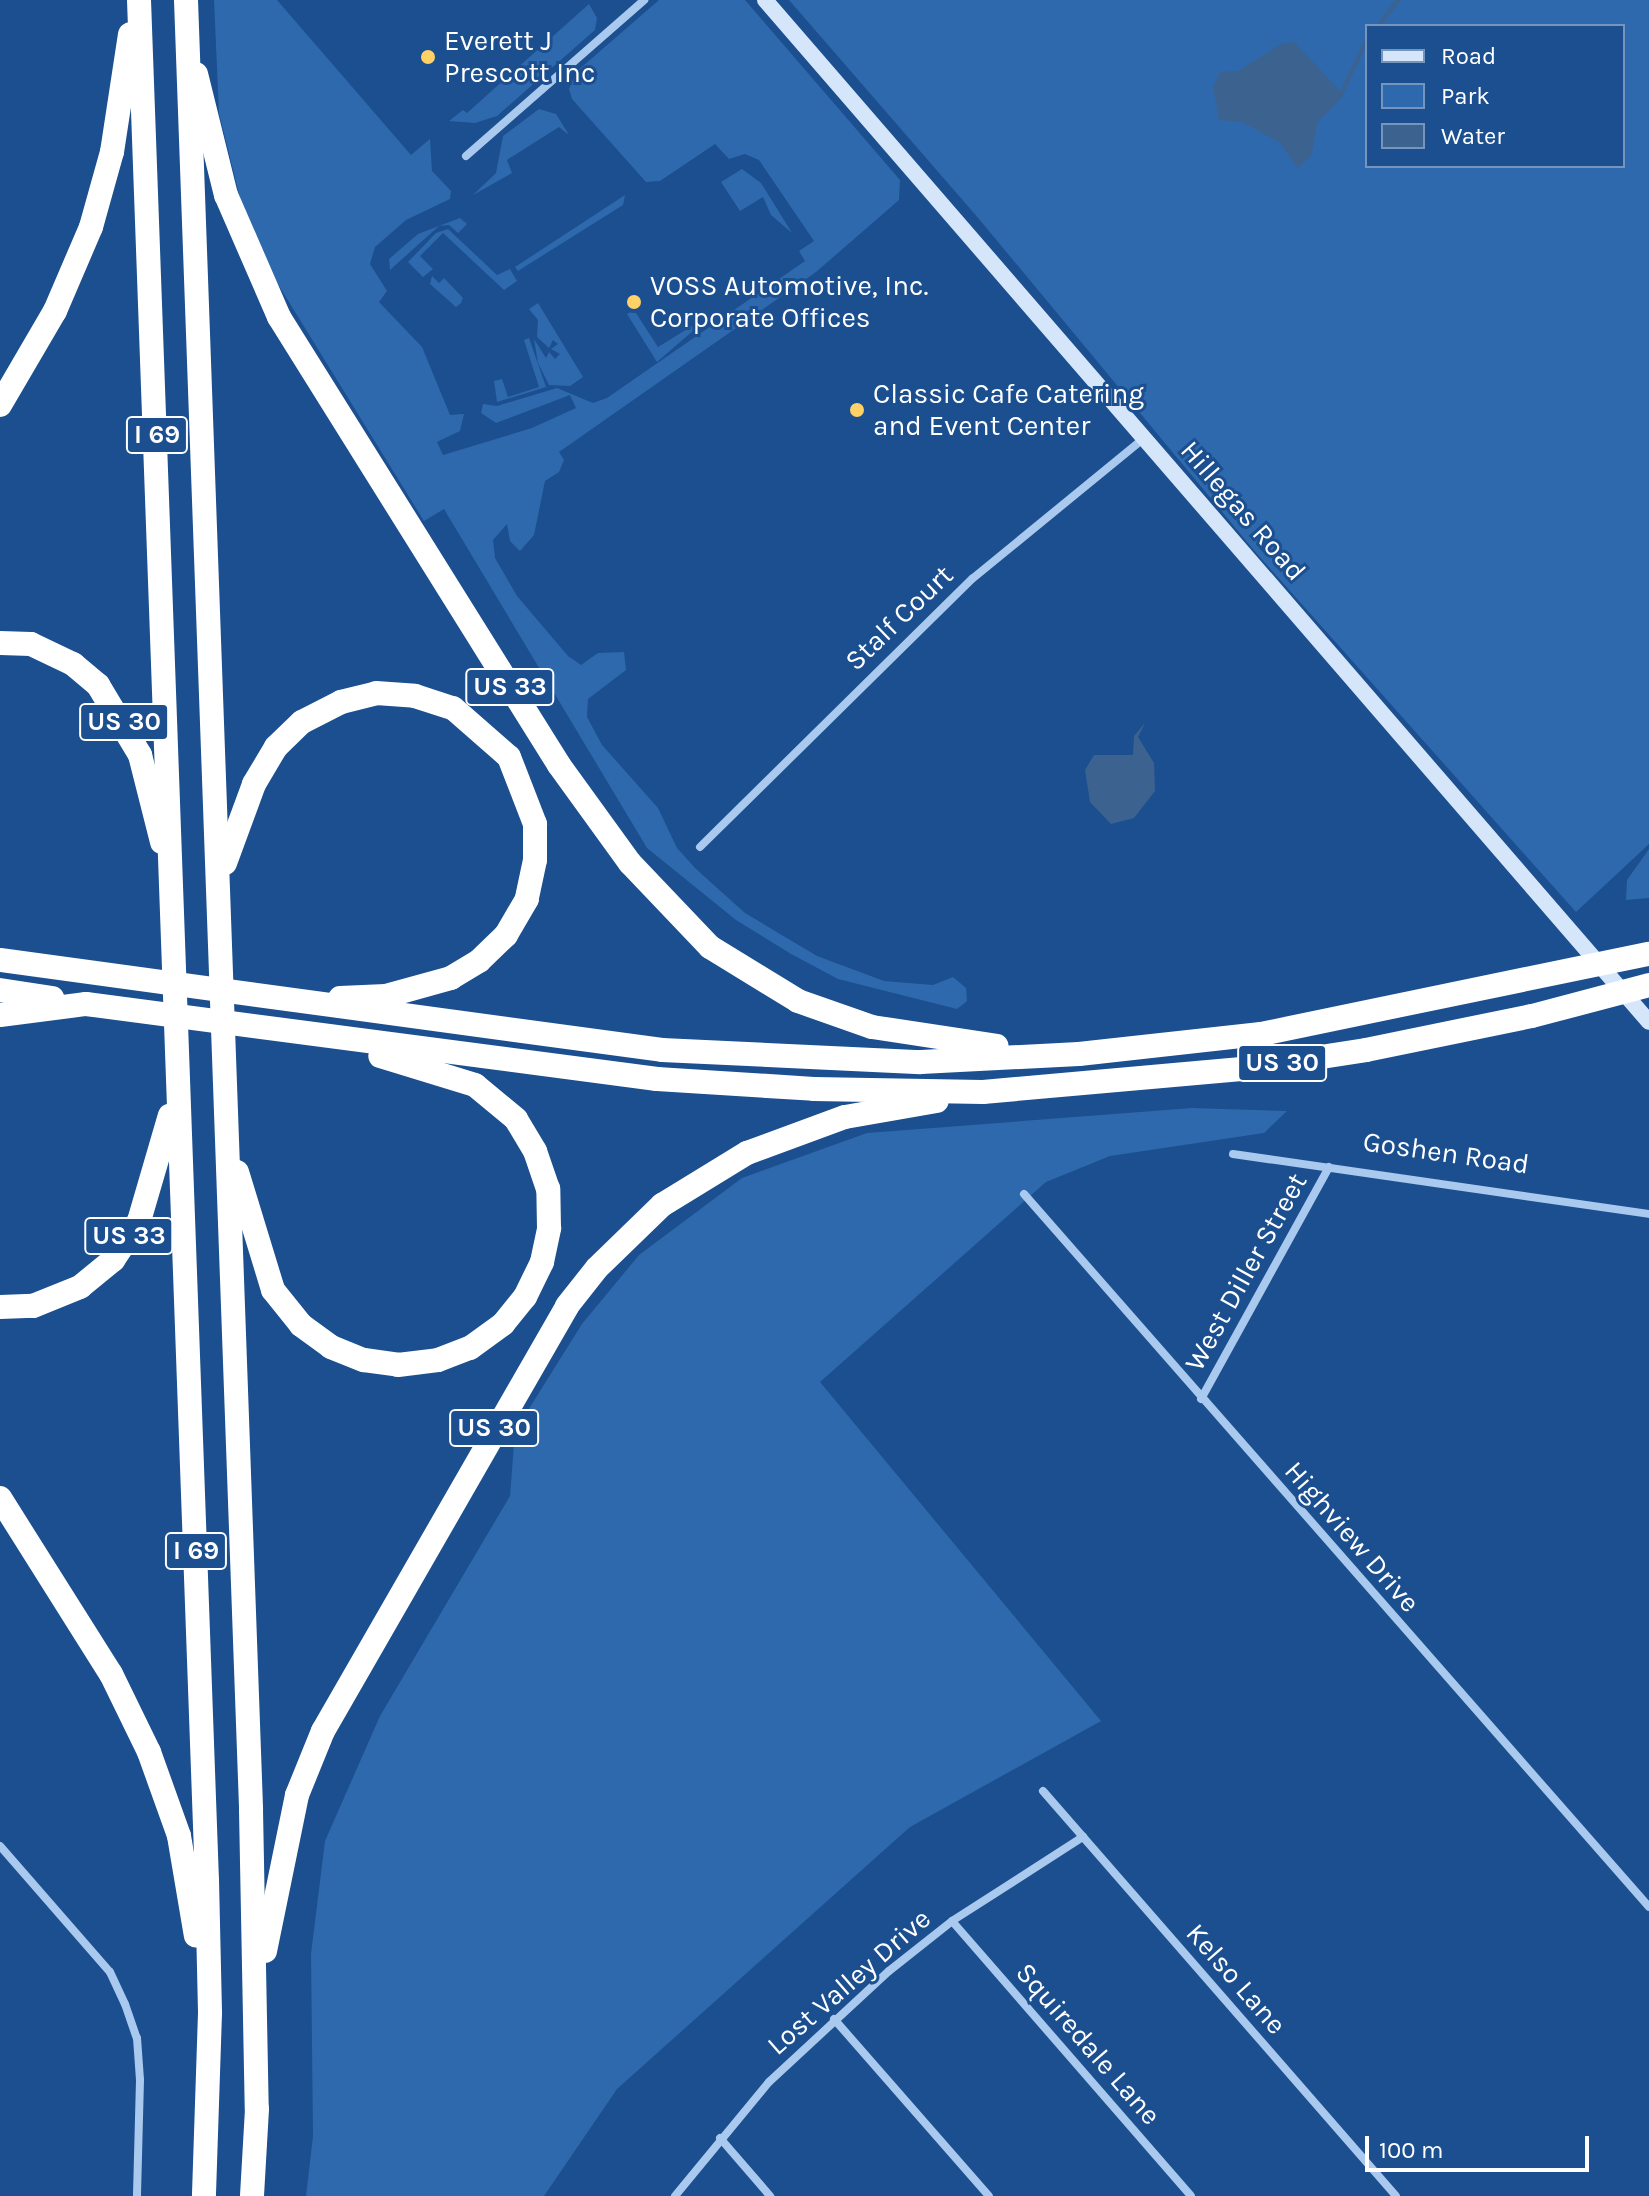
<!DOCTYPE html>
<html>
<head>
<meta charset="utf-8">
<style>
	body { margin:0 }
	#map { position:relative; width:1649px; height:2196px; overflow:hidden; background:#1b4f8f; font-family:Karla,sans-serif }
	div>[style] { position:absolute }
	.green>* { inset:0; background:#2e69ad }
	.water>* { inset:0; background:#3c6290 }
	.stream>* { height:4px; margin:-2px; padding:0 2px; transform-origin:2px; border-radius:2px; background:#3c6290 }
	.street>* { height:8px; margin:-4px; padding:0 4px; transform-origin:4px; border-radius:4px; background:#a9c9ee }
	.secondary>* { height:16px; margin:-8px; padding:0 8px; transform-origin:8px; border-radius:8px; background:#d6e6fa }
	.highway>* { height:24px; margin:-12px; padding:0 12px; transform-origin:12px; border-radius:12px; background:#fff }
	.dots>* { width:22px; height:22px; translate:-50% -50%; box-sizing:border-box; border:4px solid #1b4f8f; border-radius:50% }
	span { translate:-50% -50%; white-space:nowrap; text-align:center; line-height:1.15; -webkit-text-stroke:6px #1b4f8f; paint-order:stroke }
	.shield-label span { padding:2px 6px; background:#1b4f8f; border:2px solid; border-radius:6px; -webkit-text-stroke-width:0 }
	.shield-label { font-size:26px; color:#fff; font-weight:700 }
	.poi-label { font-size:28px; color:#fff }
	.left { translate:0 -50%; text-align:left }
	.street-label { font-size:28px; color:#fff }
	.legend { position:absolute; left:1365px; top:24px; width:260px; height:144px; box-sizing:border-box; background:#1b4f8f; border:2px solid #7695bc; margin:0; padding:10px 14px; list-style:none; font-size:24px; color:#fff }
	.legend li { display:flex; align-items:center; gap:16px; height:40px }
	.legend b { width:40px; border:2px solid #7695bc }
	.scale { position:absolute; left:1365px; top:2136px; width:224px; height:36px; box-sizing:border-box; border:4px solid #fff; border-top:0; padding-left:10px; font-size:24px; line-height:28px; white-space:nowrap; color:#fff; -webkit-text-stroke:6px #1b4f8f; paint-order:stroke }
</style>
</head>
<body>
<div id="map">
	<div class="green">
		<div style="clip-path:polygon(214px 0,277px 0,411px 155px,430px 139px,432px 171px,451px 191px,450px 199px,406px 220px,375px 247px,370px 264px,387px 291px,379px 302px,422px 347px,450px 415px,464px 414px,460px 431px,437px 442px,443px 455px,532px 428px,576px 408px,570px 395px,496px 423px,481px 413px,483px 404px,497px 406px,557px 388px,593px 403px,607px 398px,805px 261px,799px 251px,814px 241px,759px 160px,745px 154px,729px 159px,715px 144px,660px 181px,646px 182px,572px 99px,569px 89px,576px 72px,659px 0,745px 0,900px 180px,899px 200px,816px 272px,559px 452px,564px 460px,559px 472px,545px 481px,534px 535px,520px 551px,510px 541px,507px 524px,493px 540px,495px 558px,517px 596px,568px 656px,581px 665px,598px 653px,624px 652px,626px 670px,588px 699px,587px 717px,602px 745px,658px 808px,677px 848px,696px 869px,745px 913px,817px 956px,884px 981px,933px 985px,953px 977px,966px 988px,967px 1001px,957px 1009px,838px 979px,791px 954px,736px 920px,647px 848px,444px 509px,424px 521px,276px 281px,243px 210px,219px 113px)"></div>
		<div style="clip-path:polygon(evenodd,789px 0,1649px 0,1649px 844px,1576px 912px,1257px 554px,979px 219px,789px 0,1367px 26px,1623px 26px,1623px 166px,1367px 166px,1367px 26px)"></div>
		<div style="clip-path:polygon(589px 4px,597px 18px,595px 30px,497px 116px,475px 123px,449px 121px,463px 110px,467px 113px)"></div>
		<div style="clip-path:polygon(539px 109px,556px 114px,569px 135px,559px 127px,507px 160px,512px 173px,473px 195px,496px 173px,503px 136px)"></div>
		<div style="clip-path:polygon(742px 169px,761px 183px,792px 233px,771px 215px,763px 197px,740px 211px,721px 182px)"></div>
		<div style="clip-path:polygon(625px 195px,623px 205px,518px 271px,515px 267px)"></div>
		<div style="clip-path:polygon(460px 218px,467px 224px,458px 233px,449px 225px,439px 226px,390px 270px,389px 259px,418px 234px)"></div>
		<div style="clip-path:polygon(448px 229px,497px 275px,510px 269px,517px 281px,504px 290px,443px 233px,420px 256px,433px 269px,423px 277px,408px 262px,436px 233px)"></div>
		<div style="clip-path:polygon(432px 276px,439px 283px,444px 278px,463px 298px,461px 303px,456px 307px,430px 284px)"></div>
		<div style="clip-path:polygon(538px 303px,583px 377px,570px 386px,549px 385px,538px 363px,534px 339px,546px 358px,549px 352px,555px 359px,560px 354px,551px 349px,558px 344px,553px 340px,549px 348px,537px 337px,538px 320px,529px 309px)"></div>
		<div style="clip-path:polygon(634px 310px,658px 347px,692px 326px,694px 330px,657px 362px,627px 314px)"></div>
		<div style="clip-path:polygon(529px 338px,546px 387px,497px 402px,494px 381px,502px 379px,508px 397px,539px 387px,524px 340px)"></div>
		<div style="clip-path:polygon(1649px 849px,1649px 898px,1626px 900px,1627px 880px)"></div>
		<div style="clip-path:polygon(1192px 1108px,1287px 1111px,1264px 1133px,1110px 1156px,1046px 1182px,820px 1382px,1101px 1721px,910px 1827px,617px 2089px,544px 2196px,306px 2196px,313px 2136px,311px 1954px,325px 1841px,380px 1716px,510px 1496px,515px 1431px,582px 1324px,639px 1255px,742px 1178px,867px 1133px)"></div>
	</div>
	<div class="water">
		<div style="clip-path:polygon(1294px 42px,1344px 95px,1318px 122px,1311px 156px,1298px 168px,1279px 142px,1242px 122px,1219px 120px,1213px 87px,1220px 72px,1238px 71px,1281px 44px)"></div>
		<div style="clip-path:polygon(1145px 723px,1138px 737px,1154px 763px,1155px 791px,1134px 818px,1111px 824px,1090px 802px,1085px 770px,1094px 755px,1133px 755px,1134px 736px)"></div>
	</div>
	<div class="stream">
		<div style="left:1378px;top:26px;width:33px;rotate:-52deg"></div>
		<div style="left:1342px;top:92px;width:58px;rotate:-64.3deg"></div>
	</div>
	<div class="street">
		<div style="left:466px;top:156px;width:237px;rotate:-41.2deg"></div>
		<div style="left:700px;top:847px;width:382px;rotate:-44.6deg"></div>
		<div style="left:972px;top:579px;width:222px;rotate:-39.3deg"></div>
		<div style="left:1233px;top:1154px;width:420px;rotate:8.2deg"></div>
		<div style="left:1024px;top:1194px;width:948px;rotate:48.76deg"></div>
		<div style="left:1201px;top:1399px;width:265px;rotate:-61.1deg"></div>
		<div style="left:1043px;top:1791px;width:537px;rotate:48.92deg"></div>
		<div style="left:0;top:1846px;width:167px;rotate:48.9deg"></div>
		<div style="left:110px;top:1972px;width:35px;rotate:65deg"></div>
		<div style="left:125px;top:2004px;width:36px;rotate:71deg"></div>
		<div style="left:137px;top:2038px;width:42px;rotate:85.9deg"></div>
		<div style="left:140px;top:2080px;width:116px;rotate:91.5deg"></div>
		<div style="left:952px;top:1921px;width:364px;rotate:49deg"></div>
		<div style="left:834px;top:2019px;width:235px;rotate:48.8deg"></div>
		<div style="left:720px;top:2138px;width:77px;rotate:49.2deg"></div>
		<div style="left:675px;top:2196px;width:148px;rotate:-50.5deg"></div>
		<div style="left:769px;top:2082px;width:163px;rotate:-42.8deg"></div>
		<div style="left:889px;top:1971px;width:80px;rotate:-38.4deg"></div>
		<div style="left:952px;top:1921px;width:156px;rotate:-32.7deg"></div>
	</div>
	<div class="secondary">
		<div style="left:765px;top:0;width:1351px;rotate:49.14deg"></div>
	</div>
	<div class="highway">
		<div style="left:139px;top:0;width:1881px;rotate:87.93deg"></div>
		<div style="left:207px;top:1880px;width:133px;rotate:88.7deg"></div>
		<div style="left:210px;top:2013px;width:183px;rotate:91.9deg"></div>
		<div style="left:186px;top:0;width:1811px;rotate:87.94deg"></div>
		<div style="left:251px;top:1810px;width:299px;rotate:88.9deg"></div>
		<div style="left:257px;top:2109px;width:87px;rotate:93.3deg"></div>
		<div style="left:196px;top:74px;width:125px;rotate:76.1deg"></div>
		<div style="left:226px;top:195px;width:133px;rotate:66.5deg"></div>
		<div style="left:279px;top:317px;width:528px;rotate:57.99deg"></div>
		<div style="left:559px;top:765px;width:121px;rotate:54.1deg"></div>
		<div style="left:630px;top:863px;width:116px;rotate:46.4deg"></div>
		<div style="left:710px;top:947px;width:103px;rotate:31.5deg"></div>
		<div style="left:798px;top:1001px;width:78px;rotate:19.4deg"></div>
		<div style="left:872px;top:1027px;width:126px;rotate:8.6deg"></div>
		<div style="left:0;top:405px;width:109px;rotate:-59.7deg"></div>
		<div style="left:55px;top:311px;width:91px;rotate:-66.8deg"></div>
		<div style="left:91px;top:227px;width:78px;rotate:-74.4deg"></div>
		<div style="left:112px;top:152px;width:119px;rotate:-81.3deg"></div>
		<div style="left:0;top:643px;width:31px;rotate:2deg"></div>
		<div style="left:31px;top:644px;width:47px;rotate:25.5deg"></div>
		<div style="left:73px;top:664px;width:33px;rotate:40deg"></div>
		<div style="left:98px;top:685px;width:82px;rotate:59deg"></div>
		<div style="left:140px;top:755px;width:90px;rotate:75.8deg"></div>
		<div style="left:225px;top:863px;width:84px;rotate:-69.8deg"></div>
		<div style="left:254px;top:784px;width:43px;rotate:-59.3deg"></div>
		<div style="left:276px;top:747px;width:36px;rotate:-44deg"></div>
		<div style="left:302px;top:722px;width:44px;rotate:-27.1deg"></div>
		<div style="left:341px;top:702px;width:36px;rotate:-14deg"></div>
		<div style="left:376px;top:693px;width:39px;rotate:4deg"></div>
		<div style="left:415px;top:696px;width:40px;rotate:18deg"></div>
		<div style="left:453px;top:708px;width:74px;rotate:41.2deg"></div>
		<div style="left:509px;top:757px;width:72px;rotate:68.8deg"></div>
		<div style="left:535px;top:824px;width:36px;rotate:90deg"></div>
		<div style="left:535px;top:860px;width:40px;rotate:102deg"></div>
		<div style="left:527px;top:899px;width:42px;rotate:120.3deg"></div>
		<div style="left:506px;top:935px;width:37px;rotate:136deg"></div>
		<div style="left:479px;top:961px;width:33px;rotate:149deg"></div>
		<div style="left:451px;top:978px;width:67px;rotate:164.5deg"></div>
		<div style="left:386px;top:996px;width:46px;rotate:177.5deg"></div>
		<div style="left:0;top:960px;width:668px;rotate:7.74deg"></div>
		<div style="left:662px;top:1050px;width:259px;rotate:2.7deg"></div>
		<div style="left:921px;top:1062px;width:158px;rotate:-2.9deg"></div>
		<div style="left:1079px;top:1054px;width:183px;rotate:-6.3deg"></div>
		<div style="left:1261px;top:1034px;width:396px;rotate:-11.7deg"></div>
		<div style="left:0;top:990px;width:53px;rotate:8.7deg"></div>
		<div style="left:0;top:1015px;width:87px;rotate:-7.3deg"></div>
		<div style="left:86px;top:1004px;width:576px;rotate:7.48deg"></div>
		<div style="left:657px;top:1079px;width:157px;rotate:3.6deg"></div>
		<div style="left:814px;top:1089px;width:169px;rotate:1deg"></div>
		<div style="left:983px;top:1092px;width:268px;rotate:-5.1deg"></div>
		<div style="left:1250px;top:1068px;width:117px;rotate:-8.8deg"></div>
		<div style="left:1366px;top:1050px;width:169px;rotate:-11.6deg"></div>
		<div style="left:1532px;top:1016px;width:121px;rotate:-14.8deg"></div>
		<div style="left:237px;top:1172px;width:123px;rotate:73deg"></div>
		<div style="left:273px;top:1290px;width:45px;rotate:51.3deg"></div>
		<div style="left:301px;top:1325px;width:37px;rotate:36deg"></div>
		<div style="left:331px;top:1347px;width:35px;rotate:22deg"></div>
		<div style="left:364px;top:1360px;width:34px;rotate:8deg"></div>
		<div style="left:398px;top:1365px;width:40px;rotate:-7.1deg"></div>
		<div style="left:438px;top:1360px;width:34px;rotate:-21deg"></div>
		<div style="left:470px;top:1348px;width:41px;rotate:-36deg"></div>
		<div style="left:503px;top:1324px;width:35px;rotate:-51deg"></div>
		<div style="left:525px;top:1297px;width:39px;rotate:-64deg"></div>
		<div style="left:542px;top:1262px;width:35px;rotate:-78deg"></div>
		<div style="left:549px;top:1228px;width:39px;rotate:-91deg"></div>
		<div style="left:548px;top:1189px;width:40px;rotate:-108.9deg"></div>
		<div style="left:535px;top:1151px;width:37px;rotate:-121deg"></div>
		<div style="left:516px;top:1119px;width:53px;rotate:-140.3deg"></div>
		<div style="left:475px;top:1085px;width:99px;rotate:-163deg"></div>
		<div style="left:0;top:1307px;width:33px;rotate:-2deg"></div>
		<div style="left:33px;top:1306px;width:51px;rotate:-22deg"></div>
		<div style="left:80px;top:1287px;width:43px;rotate:-39.3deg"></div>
		<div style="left:113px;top:1260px;width:47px;rotate:-56.3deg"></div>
		<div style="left:139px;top:1221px;width:110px;rotate:-73.7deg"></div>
		<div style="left:0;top:1498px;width:208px;rotate:57.8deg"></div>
		<div style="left:111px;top:1674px;width:87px;rotate:64deg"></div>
		<div style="left:149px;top:1752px;width:89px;rotate:70.3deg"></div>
		<div style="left:179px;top:1836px;width:101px;rotate:80.4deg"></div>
		<div style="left:265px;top:1951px;width:159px;rotate:-78.4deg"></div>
		<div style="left:297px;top:1795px;width:69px;rotate:-67.9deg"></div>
		<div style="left:323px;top:1731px;width:490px;rotate:-60.1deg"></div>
		<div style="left:567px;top:1306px;width:48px;rotate:-51.7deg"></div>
		<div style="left:597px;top:1268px;width:91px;rotate:-44.1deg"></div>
		<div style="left:662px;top:1205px;width:100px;rotate:-31.5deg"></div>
		<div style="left:747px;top:1153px;width:104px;rotate:-20.2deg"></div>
		<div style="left:845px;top:1117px;width:93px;rotate:-9.9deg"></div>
	</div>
	<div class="dots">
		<div style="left:428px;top:57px;background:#ffd166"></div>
		<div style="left:634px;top:302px;background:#ffd166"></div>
		<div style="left:857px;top:410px;background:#ffd166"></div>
	</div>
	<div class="shield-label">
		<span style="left:157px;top:435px">I 69</span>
		<span style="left:510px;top:687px">US 33</span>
		<span style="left:124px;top:722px">US 30</span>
		<span style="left:1282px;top:1063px">US 30</span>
		<span style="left:129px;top:1236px">US 33</span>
		<span style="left:494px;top:1428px">US 30</span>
		<span style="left:196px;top:1551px">I 69</span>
	</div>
	<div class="poi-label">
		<span class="left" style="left:444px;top:57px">Everett J<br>Prescott Inc</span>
		<span class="left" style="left:650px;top:302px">VOSS Automotive, Inc.<br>Corporate Offices</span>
		<span class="left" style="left:873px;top:410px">Classic Cafe Catering<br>and Event Center</span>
	</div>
	<div class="street-label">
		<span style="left:1243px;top:511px;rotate:49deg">Hillegas Road</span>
		<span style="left:899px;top:618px;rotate:-44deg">Stalf Court</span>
		<span style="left:1446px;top:1153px;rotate:8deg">Goshen Road</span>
		<span style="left:1246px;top:1272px;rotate:-61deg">West Diller Street</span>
		<span style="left:1352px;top:1537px;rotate:49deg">Highview Drive</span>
		<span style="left:1236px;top:1979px;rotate:49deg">Kelso Lane</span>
		<span style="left:849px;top:1982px;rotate:-41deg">Lost Valley Drive</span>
		<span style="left:1088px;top:2044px;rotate:49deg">Squiredale Lane</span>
	</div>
	<ul class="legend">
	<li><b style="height:10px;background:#d6e6fa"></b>Road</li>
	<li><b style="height:22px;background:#2e69ad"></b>Park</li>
	<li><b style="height:22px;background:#3c6290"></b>Water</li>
	</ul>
	<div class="scale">100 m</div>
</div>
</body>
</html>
